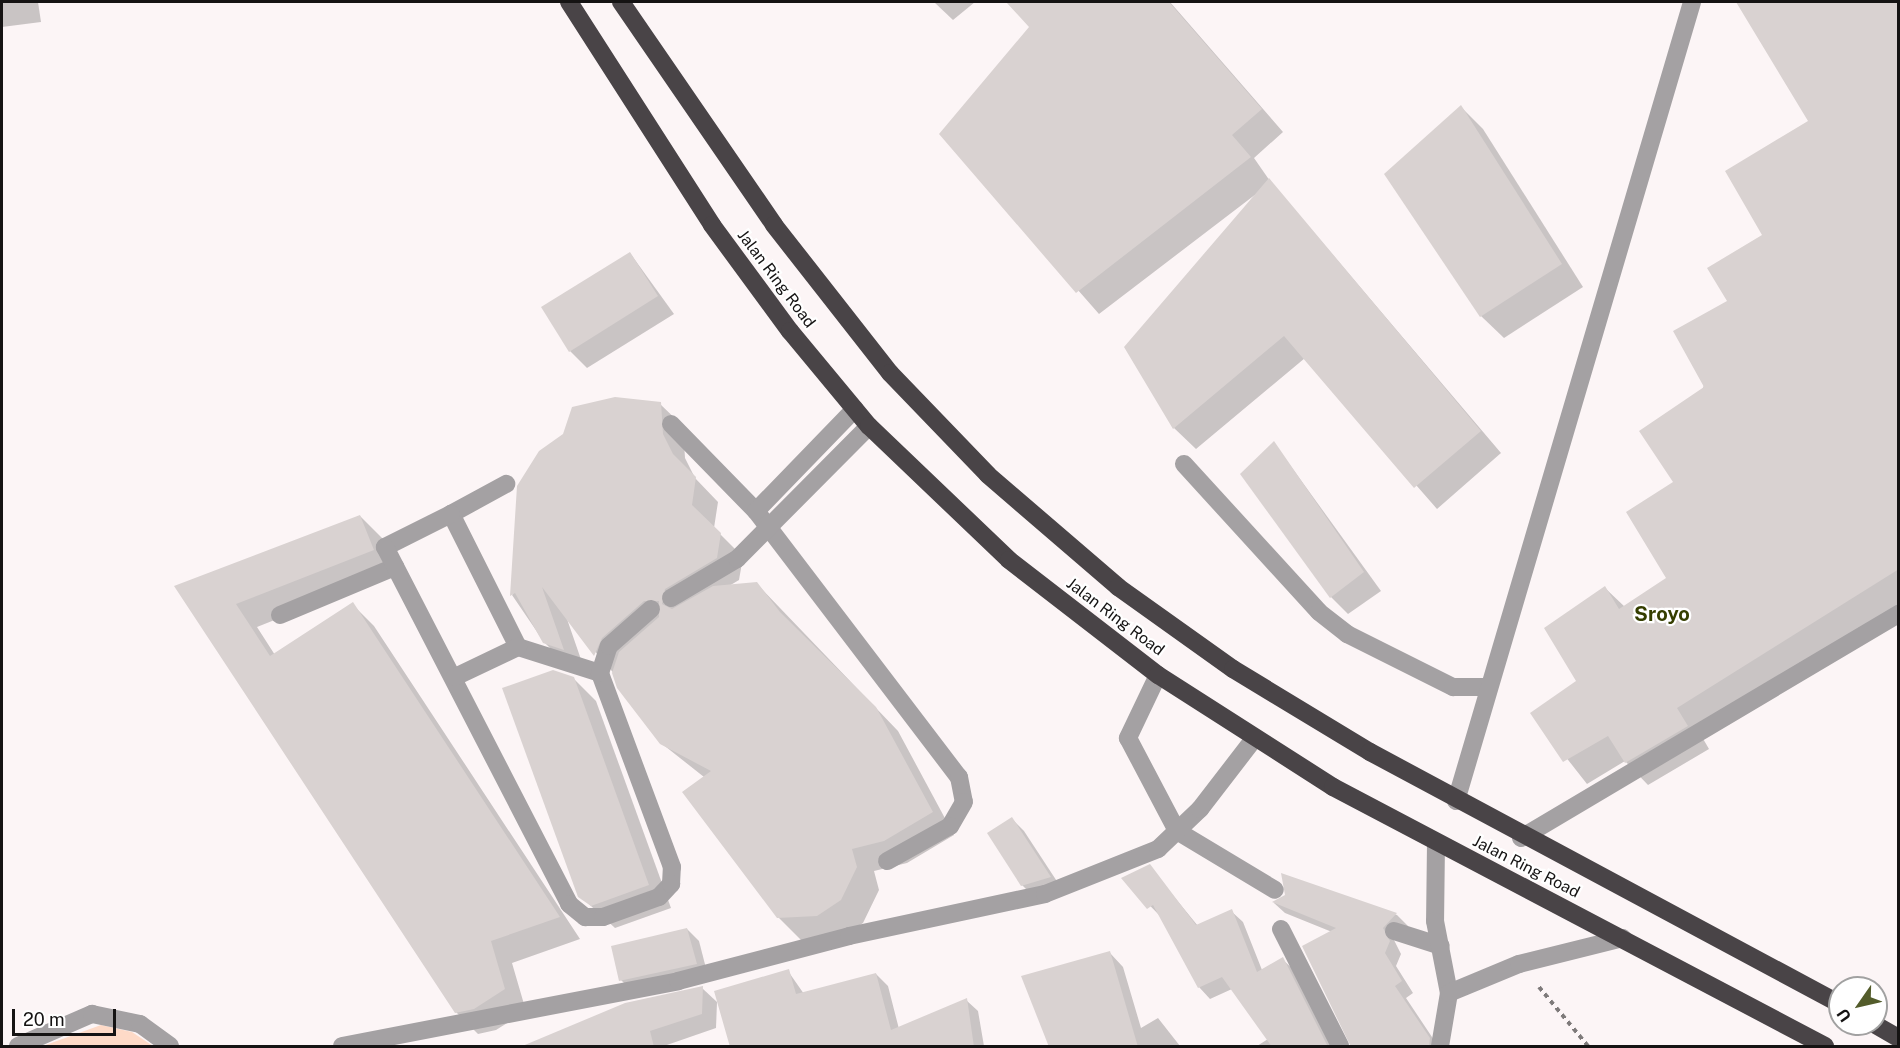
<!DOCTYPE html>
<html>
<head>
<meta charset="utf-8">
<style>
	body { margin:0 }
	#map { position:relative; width:1900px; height:1048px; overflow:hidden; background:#fcf5f6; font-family:"Public Sans",sans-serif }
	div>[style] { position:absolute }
	.green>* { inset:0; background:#fedac7 }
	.shadow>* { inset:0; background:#0003 }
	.building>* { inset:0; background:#d9d2d1 }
	.path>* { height:4px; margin-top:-2px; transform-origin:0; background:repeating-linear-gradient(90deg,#7e7a7a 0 4.5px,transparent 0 9px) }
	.lane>* { height:18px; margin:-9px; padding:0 9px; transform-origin:9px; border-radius:9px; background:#a4a1a3 }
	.street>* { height:18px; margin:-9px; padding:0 9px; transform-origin:9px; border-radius:9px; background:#a4a1a3 }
	.highway>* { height:18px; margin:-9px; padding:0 9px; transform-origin:9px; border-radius:9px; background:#494447 }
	span { translate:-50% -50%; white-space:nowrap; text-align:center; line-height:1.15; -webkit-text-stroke:4.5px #fff; paint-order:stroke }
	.street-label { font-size:16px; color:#151313 }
	.quarter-label { font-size:20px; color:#353e00; font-weight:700 }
	.frame { position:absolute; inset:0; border:3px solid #151313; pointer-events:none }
	.north { position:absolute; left:1828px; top:976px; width:60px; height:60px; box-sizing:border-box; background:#fff; border:2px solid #a1a1a1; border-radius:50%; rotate:236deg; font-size:16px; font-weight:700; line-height:24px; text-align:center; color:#151313 }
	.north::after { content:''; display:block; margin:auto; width:21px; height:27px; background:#535c2b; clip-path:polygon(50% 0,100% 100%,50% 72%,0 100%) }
	.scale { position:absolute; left:12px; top:1009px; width:104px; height:27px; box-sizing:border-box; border:3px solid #151313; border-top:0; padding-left:8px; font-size:18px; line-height:21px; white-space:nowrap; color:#151313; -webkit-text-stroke:4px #fff; paint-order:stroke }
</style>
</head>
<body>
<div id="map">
	<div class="green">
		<div style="clip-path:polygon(101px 1025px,132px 1032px,153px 1046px,43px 1046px)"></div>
	</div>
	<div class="shadow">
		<div style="clip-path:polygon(2px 2px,38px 2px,41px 22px,2px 27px)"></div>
		<div style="clip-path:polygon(934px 2px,975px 2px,953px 20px)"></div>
		<div style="clip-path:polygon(1008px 2px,1170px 2px,1283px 132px,1254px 158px,1270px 181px,1501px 453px,1437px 509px,1305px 358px,1196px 449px,1174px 428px,1125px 347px,1260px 191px,1099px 314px,941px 134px,1031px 27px)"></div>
		<div style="clip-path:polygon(1738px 2px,1898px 2px,1898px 608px,1698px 730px,1709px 749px,1648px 785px,1625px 761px,1587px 784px,1532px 714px,1578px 682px,1605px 588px,1625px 607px,1668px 578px,1675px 482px,1729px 301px,1764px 235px,1810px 122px)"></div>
		<div style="clip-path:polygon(1461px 107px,1483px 129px,1583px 287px,1504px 338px,1481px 316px)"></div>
		<div style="clip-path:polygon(630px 253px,674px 314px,587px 368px,570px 351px)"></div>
		<div style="clip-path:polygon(660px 404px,683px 426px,685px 458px,695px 478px,718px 502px,714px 528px,743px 557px,739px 580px,729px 586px,757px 584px,898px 731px,954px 835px,907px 863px,874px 871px,879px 890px,863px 923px,840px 938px,801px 940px,778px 917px,704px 777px,661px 743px,617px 677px,567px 619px,585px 671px,567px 665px,544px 642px,512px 595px)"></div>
		<div style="clip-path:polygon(1274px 443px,1381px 591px,1348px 614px,1331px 597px)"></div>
		<div style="clip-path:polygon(360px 516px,382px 538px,395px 572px,257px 627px,275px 655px,352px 604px,374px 626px,580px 939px,512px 963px,526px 1011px,496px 1030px,478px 1034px,456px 1012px,177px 587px)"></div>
		<div style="clip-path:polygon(573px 678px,596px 701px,671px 908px,615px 928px,580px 896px)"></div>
		<div style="clip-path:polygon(1012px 819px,1024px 831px,1062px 889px,1034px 897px,1022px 885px)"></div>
		<div style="clip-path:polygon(1149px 866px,1198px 926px,1231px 911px,1243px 922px,1262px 970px,1282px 959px,1294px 970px,1332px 1046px,1257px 1046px,1268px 1039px,1232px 989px,1210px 999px,1199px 987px,1162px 918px,1123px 878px)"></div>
		<div style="clip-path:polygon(1283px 875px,1397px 915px,1408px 926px,1394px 940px,1401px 954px,1396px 966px,1413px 993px,1406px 998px,1438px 1046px,1351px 1046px,1332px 932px,1285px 913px,1274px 903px,1287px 896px)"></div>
		<div style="clip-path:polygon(687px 929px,699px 941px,708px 976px,633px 992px,621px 980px)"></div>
		<div style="clip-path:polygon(1110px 953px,1123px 967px,1141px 1028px,1158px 1018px,1180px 1046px,1051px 1046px)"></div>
		<div style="clip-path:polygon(788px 971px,804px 994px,876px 974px,888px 986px,899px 1029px,966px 1000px,978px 1011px,984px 1046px,768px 1046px)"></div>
		<div style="clip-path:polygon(702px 988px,717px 1002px,716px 1028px,664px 1046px,545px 1046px)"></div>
	</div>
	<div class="building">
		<div style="clip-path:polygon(1006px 2px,1169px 2px,1262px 109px,1232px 135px,1251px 157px,1076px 293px,939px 134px,1029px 27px)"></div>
		<div style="clip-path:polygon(1736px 2px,1899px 2px,1899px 569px,1677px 708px,1688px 726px,1625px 763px,1608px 736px,1563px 762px,1530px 713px,1576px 681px,1544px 628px,1605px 586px,1619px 609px,1666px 578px,1626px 512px,1673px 482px,1639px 431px,1704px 387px,1673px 331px,1727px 301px,1707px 268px,1762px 235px,1725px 171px,1808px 121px)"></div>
		<div style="clip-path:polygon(1461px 105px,1562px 264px,1480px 317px,1384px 174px)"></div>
		<div style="clip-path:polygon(1269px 178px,1481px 431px,1414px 488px,1284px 336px,1173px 429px,1124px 347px)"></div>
		<div style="clip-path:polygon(630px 252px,658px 296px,569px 352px,541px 307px)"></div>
		<div style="clip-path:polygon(615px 397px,661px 402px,663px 434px,673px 454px,696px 477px,692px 505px,721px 533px,717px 558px,665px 589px,662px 604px,672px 609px,713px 586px,757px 582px,780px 612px,876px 707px,933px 812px,884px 841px,852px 849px,857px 867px,841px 900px,817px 916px,777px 918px,682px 792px,711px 771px,660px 744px,617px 688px,612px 673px,619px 652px,659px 617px,659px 601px,644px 601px,602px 638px,594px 656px,542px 587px,564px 650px,543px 643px,515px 593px,510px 596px,517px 486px,539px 451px,563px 434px,572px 407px)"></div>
		<div style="clip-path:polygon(1274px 441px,1364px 572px,1330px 598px,1240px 474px)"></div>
		<div style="clip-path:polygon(360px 515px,374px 550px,236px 604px,270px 656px,353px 602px,560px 917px,491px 941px,505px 989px,474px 1009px,455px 1013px,174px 586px)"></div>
		<div style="clip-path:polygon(553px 670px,574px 677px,649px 885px,591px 906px,578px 897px,502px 688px)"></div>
		<div style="clip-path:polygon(1012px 817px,1051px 877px,1021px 886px,987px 833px)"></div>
		<div style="clip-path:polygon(1150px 864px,1196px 925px,1232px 909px,1257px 972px,1283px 957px,1328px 1047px,1272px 1047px,1222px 977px,1198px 988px,1153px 905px,1147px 909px,1121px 878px)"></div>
		<div style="clip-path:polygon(1281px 873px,1397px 913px,1383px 928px,1390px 941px,1385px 953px,1402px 981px,1395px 986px,1430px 1038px,1429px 1047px,1351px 1047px,1302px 946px,1336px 928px,1272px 902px,1285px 895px)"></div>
		<div style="clip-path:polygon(687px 928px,697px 964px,619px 981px,611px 946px)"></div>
		<div style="clip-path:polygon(1110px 951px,1138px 1047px,1049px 1047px,1021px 976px)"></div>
		<div style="clip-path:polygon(789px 969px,796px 994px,876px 973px,891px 1030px,967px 998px,974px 1047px,730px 1047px,714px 991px)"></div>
		<div style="clip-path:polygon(703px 986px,702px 1014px,650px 1031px,654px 1047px,520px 1047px,625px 1003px)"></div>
	</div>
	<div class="path">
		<div style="left:1539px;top:987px;width:77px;rotate:50.3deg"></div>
	</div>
	<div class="lane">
		<div style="left:671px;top:424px;width:122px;rotate:45.7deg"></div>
		<div style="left:756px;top:511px;width:335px;rotate:52.7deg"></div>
		<div style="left:959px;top:777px;width:25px;rotate:79deg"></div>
		<div style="left:964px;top:802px;width:28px;rotate:120deg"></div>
		<div style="left:950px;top:826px;width:72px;rotate:150.9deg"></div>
		<div style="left:1184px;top:464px;width:200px;rotate:47.6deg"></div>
		<div style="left:1319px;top:612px;width:36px;rotate:38deg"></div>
		<div style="left:1347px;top:634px;width:119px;rotate:26.6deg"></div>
		<div style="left:1453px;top:687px;width:36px"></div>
		<div style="left:756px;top:511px;width:142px;rotate:-45.9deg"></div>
		<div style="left:451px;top:514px;width:63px;rotate:-28.6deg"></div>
		<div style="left:671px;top:598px;width:77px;rotate:-30.6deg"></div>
		<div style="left:737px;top:559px;width:187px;rotate:-45.2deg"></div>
		<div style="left:280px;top:615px;width:125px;rotate:-22.7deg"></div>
		<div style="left:600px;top:673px;width:86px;rotate:-162.4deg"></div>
		<div style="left:518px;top:647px;width:149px;rotate:-116.7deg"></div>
		<div style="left:451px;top:514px;width:74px;rotate:153.4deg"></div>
		<div style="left:385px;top:547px;width:402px;rotate:62.7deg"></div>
		<div style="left:569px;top:904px;width:21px;rotate:39deg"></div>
		<div style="left:585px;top:917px;width:18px"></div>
		<div style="left:603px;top:917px;width:59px;rotate:-19.7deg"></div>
		<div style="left:659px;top:897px;width:18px;rotate:-47deg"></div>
		<div style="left:671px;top:884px;width:17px;rotate:-87deg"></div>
		<div style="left:672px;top:867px;width:207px;rotate:-110.4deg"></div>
		<div style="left:600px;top:673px;width:28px;rotate:-72deg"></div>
		<div style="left:609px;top:646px;width:56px;rotate:-41.4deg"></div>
		<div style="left:455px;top:677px;width:70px;rotate:-25.5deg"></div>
		<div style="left:1177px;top:831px;width:114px;rotate:31deg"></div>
		<div style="left:1394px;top:931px;width:49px;rotate:17.7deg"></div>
	</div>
	<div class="street">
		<div style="left:1158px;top:675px;width:70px;rotate:115.5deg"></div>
		<div style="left:1128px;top:738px;width:105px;rotate:62.2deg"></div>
		<div style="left:1456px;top:801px;width:833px;rotate:-73.54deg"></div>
		<div style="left:1521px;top:838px;width:439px;rotate:-30.7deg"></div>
		<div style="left:1436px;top:843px;width:78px;rotate:90.7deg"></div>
		<div style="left:1435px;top:921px;width:73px;rotate:79deg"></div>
		<div style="left:1449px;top:993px;width:54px;rotate:99.6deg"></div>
		<div style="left:1281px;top:929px;width:131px;rotate:63.2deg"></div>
		<div style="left:1449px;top:993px;width:76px;rotate:-22.5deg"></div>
		<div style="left:1519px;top:964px;width:107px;rotate:-14deg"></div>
		<div style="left:18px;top:1046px;width:81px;rotate:-23.4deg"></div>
		<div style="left:92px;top:1014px;width:49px;rotate:11.8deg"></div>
		<div style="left:140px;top:1024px;width:37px;rotate:36deg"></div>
		<div style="left:342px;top:1046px;width:342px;rotate:-10.9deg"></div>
		<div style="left:678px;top:981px;width:177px;rotate:-14.7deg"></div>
		<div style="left:849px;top:936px;width:200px;rotate:-12.1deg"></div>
		<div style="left:1045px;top:894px;width:122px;rotate:-21.7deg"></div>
		<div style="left:1158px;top:849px;width:58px;rotate:-43.6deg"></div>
		<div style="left:1200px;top:809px;width:88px;rotate:-52.4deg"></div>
	</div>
	<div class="highway">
		<div style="left:569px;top:2px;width:265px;rotate:57.3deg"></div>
		<div style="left:712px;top:225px;width:132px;rotate:53.7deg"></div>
		<div style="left:790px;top:331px;width:124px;rotate:50.3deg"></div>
		<div style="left:869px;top:426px;width:194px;rotate:43.7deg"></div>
		<div style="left:1009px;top:560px;width:188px;rotate:37.7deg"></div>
		<div style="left:1158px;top:675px;width:208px;rotate:32.6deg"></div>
		<div style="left:1333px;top:787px;width:556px;rotate:27.76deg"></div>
		<div style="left:621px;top:2px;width:270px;rotate:55.5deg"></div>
		<div style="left:774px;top:225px;width:188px;rotate:51.9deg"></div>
		<div style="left:890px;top:373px;width:141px;rotate:46.1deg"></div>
		<div style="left:988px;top:475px;width:172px;rotate:40.7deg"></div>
		<div style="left:1118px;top:587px;width:141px;rotate:35.5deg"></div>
		<div style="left:1233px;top:669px;width:160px;rotate:31.2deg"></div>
		<div style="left:1370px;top:752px;width:533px;rotate:28.2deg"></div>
		<div style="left:1874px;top:1024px;width:28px;rotate:30deg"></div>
	</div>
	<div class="street-label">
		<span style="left:776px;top:279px;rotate:53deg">Jalan Ring Road</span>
		<span style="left:1115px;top:617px;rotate:37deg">Jalan Ring Road</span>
		<span style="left:1526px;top:867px;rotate:27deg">Jalan Ring Road</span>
	</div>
	<div class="quarter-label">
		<span style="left:1662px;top:614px">Sroyo</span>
	</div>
	<div class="frame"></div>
	<div class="north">U</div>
	<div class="scale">20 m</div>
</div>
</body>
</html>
